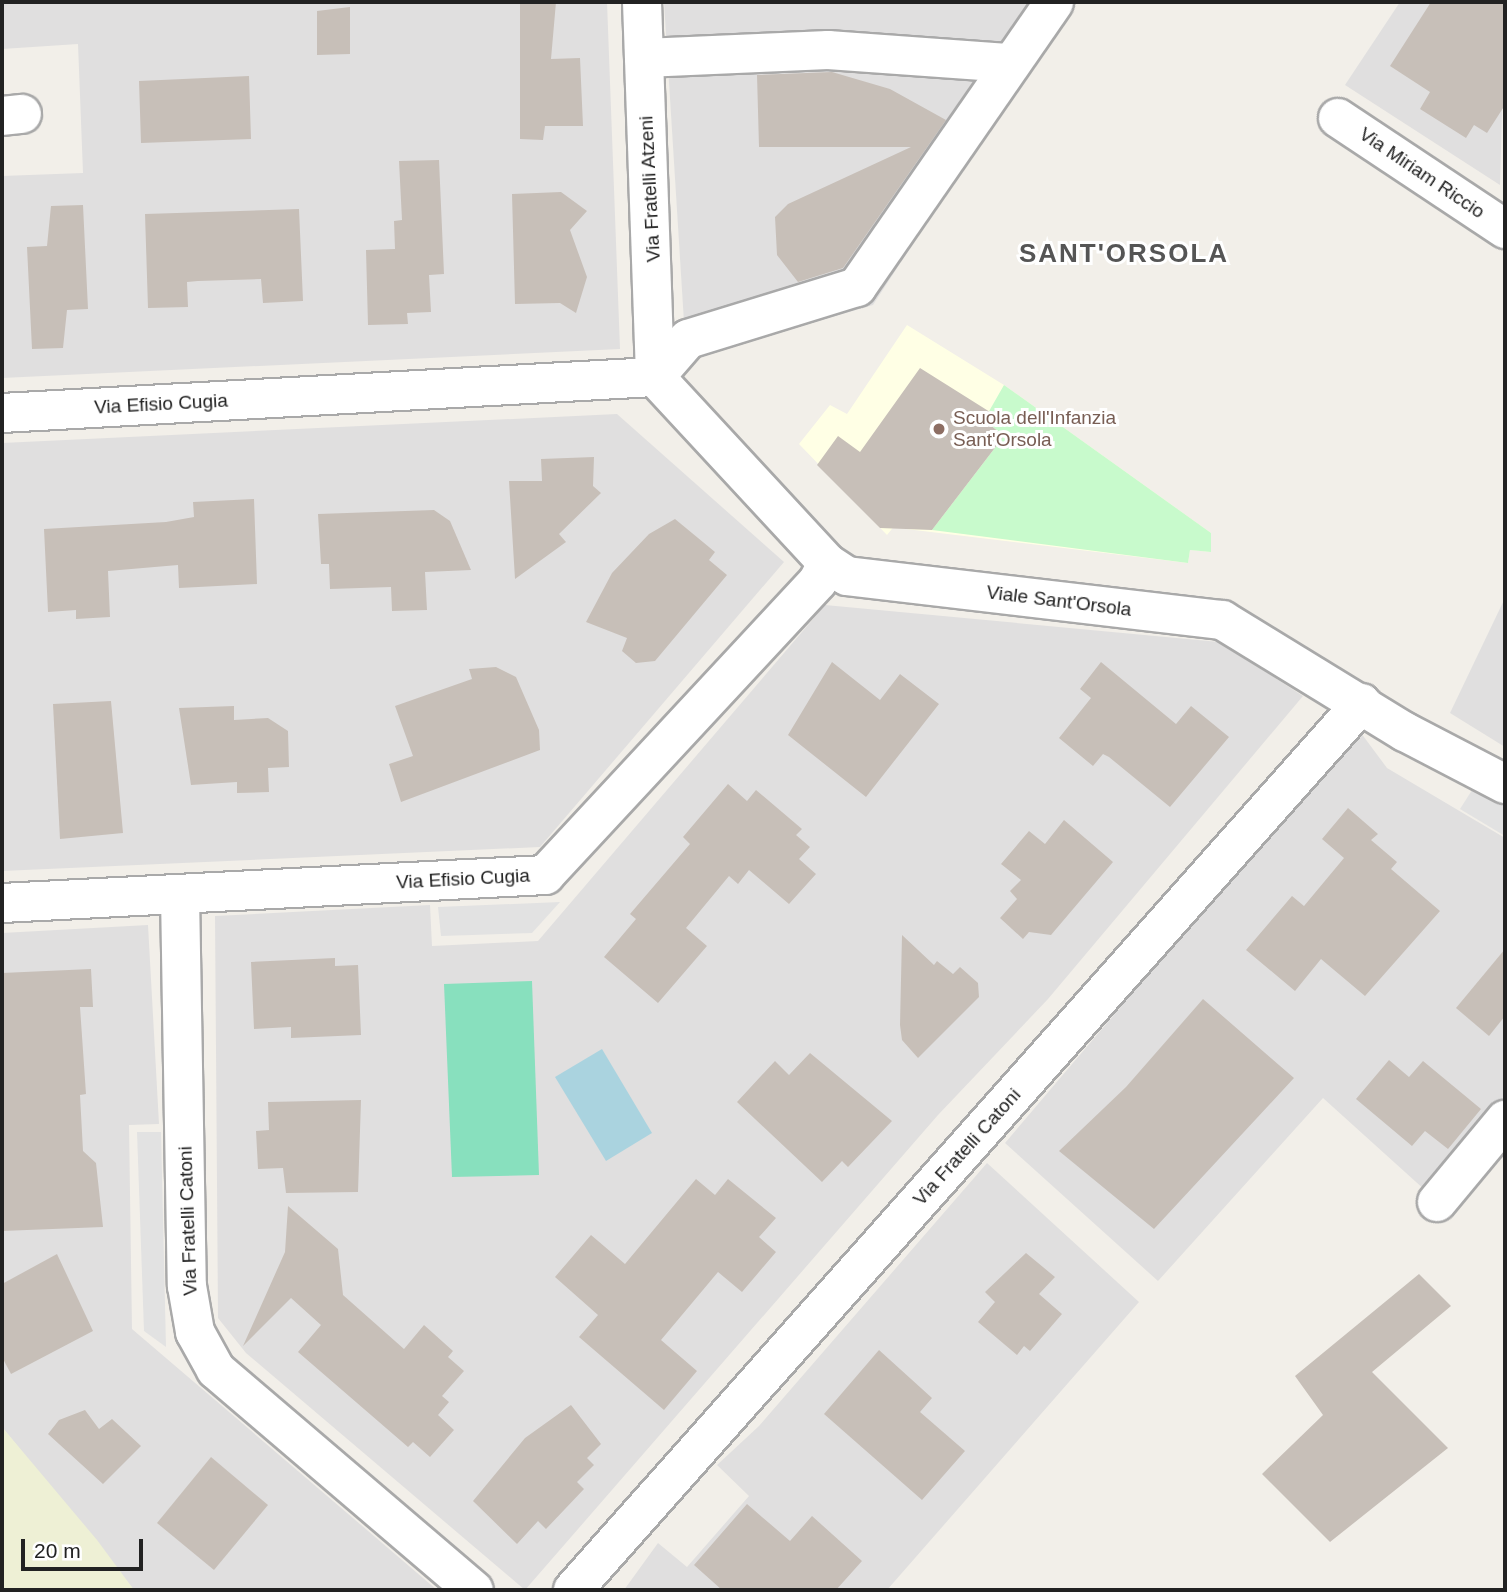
<!DOCTYPE html>
<html>
<head>
<meta charset="utf-8">
<style>
	body { margin:0 }
	#map { position:relative; width:1507px; height:1592px; overflow:hidden; background:#f2efe9; font-family:Helvetica,sans-serif }
	div>[style] { position:absolute }
	.residential>* { inset:0; background:#e0dfdf }
	.education>* { inset:0; background:#ffffe5 }
	.farmland>* { inset:0; background:#eef0d5 }
	.park>* { inset:0; background:#c8facc }
	.pitch>* { inset:0; background:#88e0be }
	.parking>* { inset:0; background:#e2e2e2 }
	.water>* { inset:0; background:#aad3df }
	.building>* { inset:0; background:#c7bfb8 }
	.roads { filter:drop-shadow(2px 0 #a9a9a9) drop-shadow(-2px 0 #a9a9a9) drop-shadow(0 2px #a9a9a9) drop-shadow(0 -2px #a9a9a9) }
	.minor>* { height:38px; margin:-19px; padding:0 19px; transform-origin:19px; border-radius:19px; background:#fff }
	.dots>* { width:19px; height:19px; translate:-50% -50%; box-sizing:border-box; border:4px solid #fff; border-radius:50% }
	span { translate:-50% -50%; white-space:nowrap; text-align:center; line-height:1.15; -webkit-text-stroke:6px #fff; paint-order:stroke }
	.street-label { font-size:19px; color:#222 }
	.education-label { font-size:19px; color:#785e54 }
	.left { translate:0 -50%; text-align:left }
	.district-label { font-size:26px; color:#555; font-weight:700; letter-spacing:2px }
	.frame { position:absolute; inset:0; border:4px solid #222; pointer-events:none }
	.scale { position:absolute; left:21px; top:1539px; width:122px; height:32px; box-sizing:border-box; border:4px solid #222; border-top:0; padding-left:9px; font-size:21px; line-height:24px; white-space:nowrap; color:#222; -webkit-text-stroke:5px #fff; paint-order:stroke }
</style>
</head>
<body>
<div id="map">
	<div class="residential">
		<div style="clip-path:polygon(2px 2px,607px 2px,620px 349px,2px 378px,2px 176px,83px 173px,78px 44px,2px 49px)"></div>
		<div style="clip-path:polygon(664px 2px,1031px 2px,1038px 51px,873px 305px,692px 358px,684px 322px)"></div>
		<div style="clip-path:polygon(1400px 2px,1505px 2px,1500px 185px,1345px 85px)"></div>
		<div style="clip-path:polygon(617px 414px,784px 562px,540px 847px,2px 871px,2px 443px)"></div>
		<div style="clip-path:polygon(1505px 598px,1505px 747px,1450px 713px)"></div>
		<div style="clip-path:polygon(825px 605px,1219px 642px,1303px 696px,1048px 999px,938px 1115px,525px 1590px,246px 1353px,218px 1318px,215px 916px,430px 905px,432px 946px,538px 941px)"></div>
		<div style="clip-path:polygon(1361px 733px,1387px 768px,1505px 838px,1505px 1095px,1426px 1191px,1323px 1098px,1158px 1281px,1005px 1143px,1350px 737px)"></div>
		<div style="clip-path:polygon(148px 925px,159px 1124px,129px 1125px,132px 1329px,437px 1590px,134px 1590px,2px 1427px,2px 933px)"></div>
		<div style="clip-path:polygon(987px 1163px,1139px 1302px,887px 1590px,624px 1590px,658px 1543px,687px 1567px,749px 1496px,717px 1465px,759px 1426px)"></div>
	</div>
	<div class="education">
		<div style="clip-path:polygon(907px 325px,1004px 385px,1211px 533px,1211px 552px,1190px 550px,1188px 563px,906px 529px,900px 519px,887px 535px,799px 444px,830px 405px,847px 414px)"></div>
	</div>
	<div class="farmland">
		<div style="clip-path:polygon(2px 1427px,97px 1540px,134px 1590px,2px 1590px)"></div>
	</div>
	<div class="park">
		<div style="clip-path:polygon(1004px 385px,1211px 533px,1211px 552px,1190px 550px,1188px 563px,932px 530px,1004px 436px,984px 420px)"></div>
	</div>
	<div class="pitch">
		<div style="clip-path:polygon(532px 981px,539px 1175px,452px 1177px,444px 984px)"></div>
	</div>
	<div class="parking">
		<div style="clip-path:polygon(1474px 787px,1505px 806px,1505px 836px,1460px 809px)"></div>
		<div style="clip-path:polygon(560px 902px,532px 933px,441px 936px,438px 907px)"></div>
		<div style="clip-path:polygon(137px 1132px,161px 1132px,166px 1347px,144px 1331px)"></div>
	</div>
	<div class="water">
		<div style="clip-path:polygon(602px 1049px,652px 1133px,606px 1161px,555px 1077px)"></div>
	</div>
	<div class="building">
		<div style="clip-path:polygon(520px 2px,556px 2px,551px 59px,580px 58px,583px 126px,545px 126px,543px 140px,520px 139px)"></div>
		<div style="clip-path:polygon(1431px 2px,1505px 2px,1505px 105px,1487px 133px,1474px 125px,1466px 138px,1420px 109px,1430px 92px,1390px 66px)"></div>
		<div style="clip-path:polygon(350px 7px,350px 54px,317px 55px,317px 11px)"></div>
		<div style="clip-path:polygon(832px 72px,890px 89px,946px 120px,843px 268px,798px 282px,777px 255px,775px 217px,788px 204px,911px 147px,759px 147px,757px 75px)"></div>
		<div style="clip-path:polygon(249px 76px,251px 139px,141px 143px,139px 81px)"></div>
		<div style="clip-path:polygon(439px 160px,444px 274px,429px 275px,431px 312px,407px 313px,408px 324px,368px 325px,366px 250px,395px 249px,394px 221px,402px 220px,399px 161px)"></div>
		<div style="clip-path:polygon(561px 192px,587px 211px,570px 230px,587px 277px,576px 313px,560px 303px,515px 304px,512px 194px)"></div>
		<div style="clip-path:polygon(83px 205px,88px 309px,67px 310px,63px 348px,32px 349px,27px 247px,47px 246px,51px 206px)"></div>
		<div style="clip-path:polygon(299px 209px,303px 301px,263px 303px,261px 279px,198px 281px,187px 282px,188px 307px,148px 308px,145px 214px)"></div>
		<div style="clip-path:polygon(920px 368px,990px 412px,984px 420px,1004px 436px,932px 530px,880px 528px,817px 465px,838px 436px,860px 452px)"></div>
		<div style="clip-path:polygon(594px 457px,593px 486px,601px 493px,559px 534px,566px 542px,515px 579px,509px 481px,542px 481px,541px 459px)"></div>
		<div style="clip-path:polygon(254px 499px,257px 584px,179px 588px,178px 565px,108px 571px,110px 617px,76px 619px,76px 610px,48px 612px,44px 529px,166px 522px,194px 517px,193px 502px)"></div>
		<div style="clip-path:polygon(434px 510px,450px 521px,471px 570px,425px 572px,427px 610px,392px 611px,391px 587px,330px 589px,329px 564px,321px 564px,318px 514px)"></div>
		<div style="clip-path:polygon(675px 519px,715px 552px,709px 560px,727px 575px,655px 661px,636px 663px,622px 651px,627px 638px,586px 622px,612px 573px,649px 534px)"></div>
		<div style="clip-path:polygon(832px 662px,880px 700px,900px 674px,939px 704px,866px 797px,788px 735px)"></div>
		<div style="clip-path:polygon(1101px 662px,1176px 724px,1191px 706px,1229px 737px,1170px 807px,1109px 757px,1103px 754px,1093px 766px,1059px 738px,1091px 698px,1080px 689px)"></div>
		<div style="clip-path:polygon(496px 667px,516px 677px,539px 730px,540px 750px,401px 802px,389px 764px,413px 756px,395px 706px,472px 679px,469px 669px)"></div>
		<div style="clip-path:polygon(111px 701px,123px 833px,60px 839px,53px 704px)"></div>
		<div style="clip-path:polygon(234px 706px,234px 720px,268px 718px,288px 731px,289px 767px,268px 768px,269px 792px,237px 793px,237px 782px,191px 785px,179px 708px)"></div>
		<div style="clip-path:polygon(728px 784px,747px 801px,756px 790px,802px 829px,796px 835px,810px 847px,799px 859px,816px 874px,789px 904px,749px 870px,738px 884px,729px 876px,686px 928px,707px 946px,658px 1003px,604px 957px,636px 919px,630px 914px,690px 844px,683px 837px)"></div>
		<div style="clip-path:polygon(1348px 808px,1378px 834px,1371px 840px,1397px 862px,1391px 869px,1440px 911px,1365px 996px,1321px 959px,1295px 991px,1246px 950px,1292px 896px,1304px 906px,1344px 858px,1322px 839px)"></div>
		<div style="clip-path:polygon(1064px 820px,1113px 862px,1051px 935px,1029px 932px,1023px 939px,1000px 918px,1017px 899px,1010px 891px,1021px 880px,1001px 864px,1029px 831px,1045px 844px)"></div>
		<div style="clip-path:polygon(902px 935px,934px 965px,937px 961px,953px 974px,960px 967px,978px 983px,979px 997px,918px 1058px,902px 1040px,900px 1025px)"></div>
		<div style="clip-path:polygon(1505px 949px,1505px 1016px,1489px 1036px,1456px 1008px)"></div>
		<div style="clip-path:polygon(335px 958px,335px 966px,358px 965px,361px 1035px,291px 1038px,291px 1027px,254px 1029px,251px 962px)"></div>
		<div style="clip-path:polygon(91px 969px,93px 1007px,80px 1007px,86px 1094px,80px 1095px,83px 1151px,96px 1163px,103px 1227px,2px 1231px,2px 973px)"></div>
		<div style="clip-path:polygon(1203px 999px,1294px 1078px,1154px 1229px,1059px 1151px,1126px 1087px)"></div>
		<div style="clip-path:polygon(810px 1053px,892px 1121px,848px 1167px,842px 1161px,822px 1182px,737px 1102px,775px 1061px,789px 1075px)"></div>
		<div style="clip-path:polygon(1389px 1060px,1409px 1077px,1423px 1061px,1481px 1109px,1448px 1149px,1425px 1131px,1412px 1146px,1356px 1099px)"></div>
		<div style="clip-path:polygon(361px 1100px,358px 1192px,286px 1193px,283px 1168px,258px 1169px,256px 1131px,269px 1130px,268px 1102px)"></div>
		<div style="clip-path:polygon(696px 1179px,715px 1195px,728px 1179px,776px 1218px,759px 1237px,776px 1252px,742px 1292px,718px 1272px,661px 1340px,697px 1371px,664px 1410px,579px 1337px,598px 1315px,555px 1277px,591px 1235px,625px 1264px)"></div>
		<div style="clip-path:polygon(288px 1206px,338px 1249px,343px 1295px,404px 1349px,424px 1325px,453px 1351px,448px 1357px,464px 1371px,442px 1396px,449px 1402px,438px 1415px,454px 1430px,430px 1457px,413px 1442px,408px 1447px,298px 1352px,321px 1325px,291px 1298px,243px 1346px,285px 1252px)"></div>
		<div style="clip-path:polygon(1026px 1253px,1055px 1277px,1039px 1294px,1062px 1314px,1030px 1351px,1024px 1346px,1017px 1355px,978px 1322px,995px 1302px,985px 1292px)"></div>
		<div style="clip-path:polygon(57px 1254px,93px 1331px,11px 1374px,2px 1357px,2px 1284px)"></div>
		<div style="clip-path:polygon(1419px 1274px,1451px 1306px,1372px 1372px,1448px 1448px,1330px 1542px,1262px 1474px,1323px 1415px,1295px 1376px)"></div>
		<div style="clip-path:polygon(879px 1350px,932px 1398px,920px 1412px,965px 1451px,922px 1500px,824px 1414px)"></div>
		<div style="clip-path:polygon(571px 1405px,601px 1444px,587px 1458px,594px 1465px,577px 1482px,584px 1489px,546px 1529px,538px 1521px,517px 1544px,473px 1501px,525px 1438px)"></div>
		<div style="clip-path:polygon(85px 1410px,99px 1429px,112px 1419px,141px 1446px,103px 1484px,48px 1434px,59px 1420px)"></div>
		<div style="clip-path:polygon(211px 1457px,268px 1505px,214px 1570px,157px 1523px)"></div>
		<div style="clip-path:polygon(747px 1504px,790px 1541px,812px 1516px,862px 1561px,836px 1590px,722px 1590px,694px 1565px)"></div>
	</div>
	<div class="roads">
		<div class="minor">
			<div style="left:642px;top:2px;width:375px;rotate:88deg"></div>
			<div style="left:644px;top:58px;width:184px;rotate:-2.5deg"></div>
			<div style="left:828px;top:50px;width:183px;rotate:4.1deg"></div>
			<div style="left:2px;top:116px;width:20px;rotate:-6deg"></div>
			<div style="left:1338px;top:118px;width:201px;rotate:33.6deg"></div>
			<div style="left:655px;top:377px;width:253px;rotate:47.2deg"></div>
			<div style="left:827px;top:563px;width:24px;rotate:33deg"></div>
			<div style="left:847px;top:576px;width:378px;rotate:6.7deg"></div>
			<div style="left:1222px;top:620px;width:215px;rotate:31.5deg"></div>
			<div style="left:1405px;top:732px;width:113px;rotate:27.5deg"></div>
			<div style="left:655px;top:377px;width:50px;rotate:-49deg"></div>
			<div style="left:688px;top:339px;width:177px;rotate:-17.1deg"></div>
			<div style="left:857px;top:287px;width:346px;rotate:-55.3deg"></div>
			<div style="left:2px;top:413px;width:654px;rotate:-3.16deg"></div>
			<div style="left:180px;top:895px;width:391px;rotate:89deg"></div>
			<div style="left:187px;top:1286px;width:47px;rotate:80.1deg"></div>
			<div style="left:195px;top:1332px;width:43px;rotate:61.1deg"></div>
			<div style="left:216px;top:1370px;width:339px;rotate:40.5deg"></div>
			<div style="left:2px;top:903px;width:544px;rotate:-2.95deg"></div>
			<div style="left:545px;top:875px;width:401px;rotate:-47.1deg"></div>
			<div style="left:818px;top:581px;width:20px;rotate:-63deg"></div>
			<div style="left:1437px;top:1202px;width:107px;rotate:-50.3deg"></div>
			<div style="left:573px;top:1590px;width:1187px;rotate:-48.35deg"></div>
		</div>
	</div>
	<div class="dots">
		<div style="left:939px;top:429px;background:#8d6e63"></div>
	</div>
	<div class="street-label">
		<span style="left:1422px;top:173px;rotate:34deg">Via Miriam Riccio</span>
		<span style="left:650px;top:189px;rotate:-93deg">Via Fratelli Atzeni</span>
		<span style="left:161px;top:404px;rotate:-3deg">Via Efisio Cugia</span>
		<span style="left:1059px;top:601px;rotate:7deg">Viale Sant'Orsola</span>
		<span style="left:463px;top:879px;rotate:-3deg">Via Efisio Cugia</span>
		<span style="left:967px;top:1147px;rotate:-48deg">Via Fratelli Catoni</span>
		<span style="left:188px;top:1221px;rotate:-92deg">Via Fratelli Catoni</span>
	</div>
	<div class="education-label">
		<span class="left" style="left:953px;top:429px">Scuola dell'Infanzia<br>Sant'Orsola</span>
	</div>
	<div class="district-label">
		<span style="left:1124px;top:254px">SANT'ORSOLA</span>
	</div>
	<div class="frame"></div>
	<div class="scale">20 m</div>
</div>
</body>
</html>
